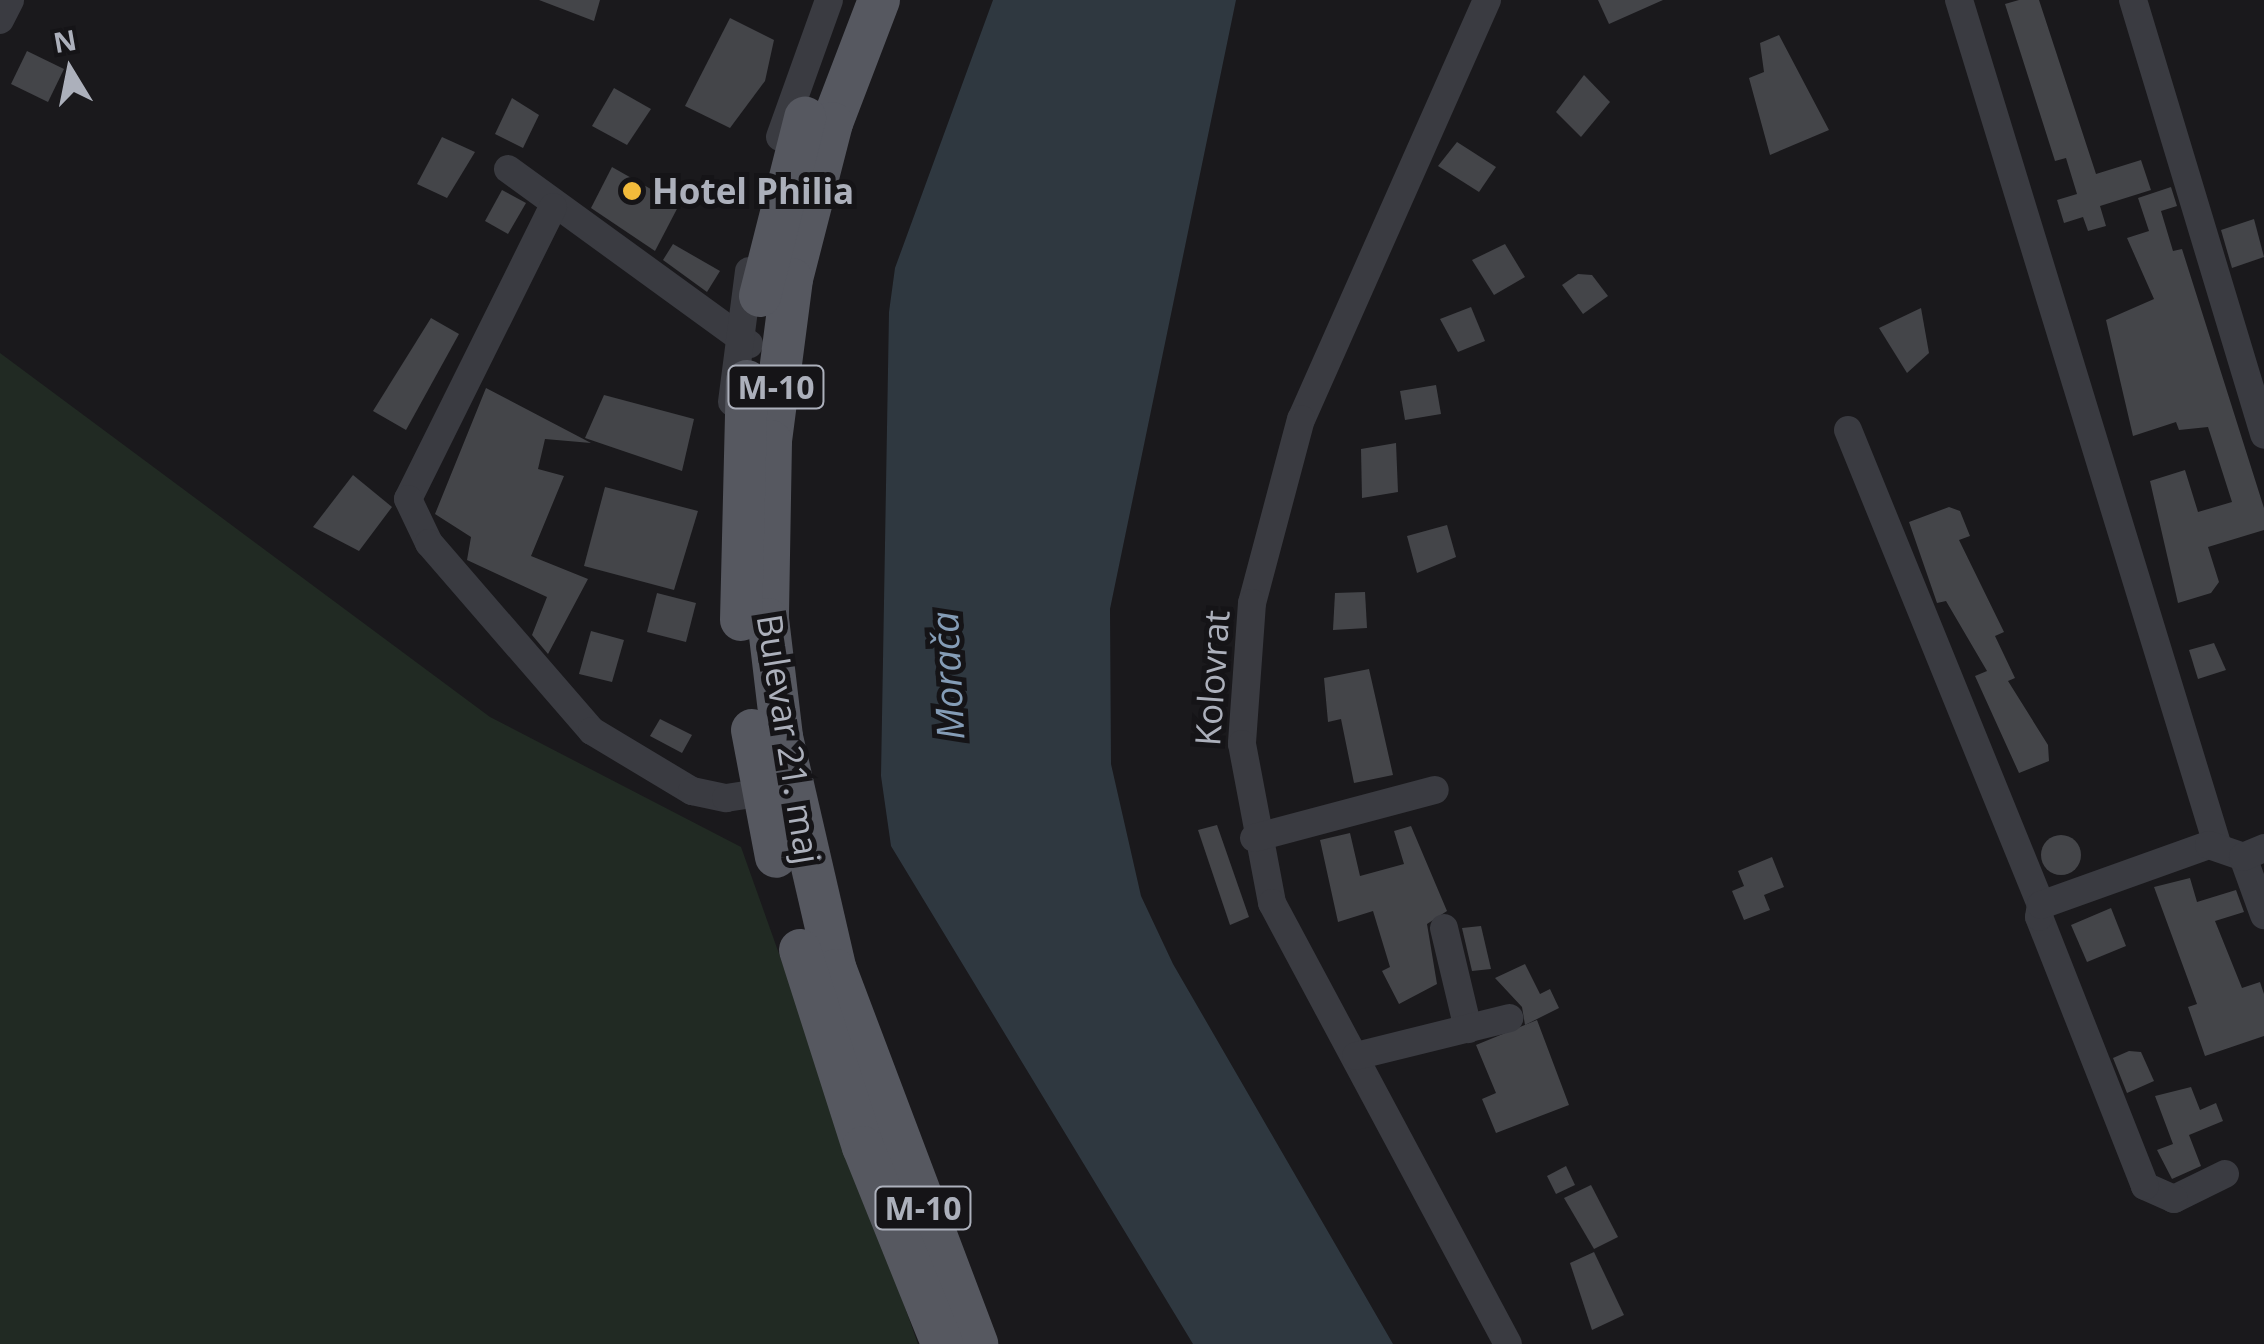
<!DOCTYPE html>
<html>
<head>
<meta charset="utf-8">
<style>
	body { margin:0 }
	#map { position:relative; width:2264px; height:1344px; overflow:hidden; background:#1a191c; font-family:"Open Sans",sans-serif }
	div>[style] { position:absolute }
	.green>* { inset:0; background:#212a23 }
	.water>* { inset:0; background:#2f3840 }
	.building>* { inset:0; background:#444549 }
	.round { border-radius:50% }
	.street>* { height:28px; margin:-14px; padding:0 14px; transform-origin:14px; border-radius:14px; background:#3a3b41 }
	.primary>* { height:42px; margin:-21px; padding:0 21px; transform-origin:21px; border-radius:21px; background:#565860 }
	.dots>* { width:28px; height:28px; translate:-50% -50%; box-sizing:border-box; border:5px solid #151417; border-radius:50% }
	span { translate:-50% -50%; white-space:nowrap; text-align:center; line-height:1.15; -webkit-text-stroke:10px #151417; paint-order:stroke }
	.shield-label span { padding:2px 8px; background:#151417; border:2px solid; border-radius:8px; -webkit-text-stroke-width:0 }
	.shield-label { font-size:32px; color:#acb0bb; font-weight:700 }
	.poi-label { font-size:35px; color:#acb0bb; font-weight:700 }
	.left { translate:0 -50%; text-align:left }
	.street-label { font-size:35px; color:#acb0bb }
	.water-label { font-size:38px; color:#849cb6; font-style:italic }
	.north { position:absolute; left:20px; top:20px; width:100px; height:100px; -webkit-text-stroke:8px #151417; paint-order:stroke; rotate:350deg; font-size:28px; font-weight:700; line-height:40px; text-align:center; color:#acb0bb }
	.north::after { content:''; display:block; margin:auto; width:35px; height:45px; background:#acb0bb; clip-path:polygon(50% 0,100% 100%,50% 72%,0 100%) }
</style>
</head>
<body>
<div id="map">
	<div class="green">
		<div style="clip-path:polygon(0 353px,490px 717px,741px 847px,918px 1344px,0 1344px)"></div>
	</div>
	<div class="water">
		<div style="clip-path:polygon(993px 0,1236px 0,1110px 609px,1111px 764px,1141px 896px,1173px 964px,1393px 1344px,1193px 1344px,891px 846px,881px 776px,889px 312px,895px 268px)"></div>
	</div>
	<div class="building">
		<div style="clip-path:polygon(539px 0,600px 0,594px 21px)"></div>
		<div style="clip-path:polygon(1598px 0,1663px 0,1609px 24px)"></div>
		<div style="clip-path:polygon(2019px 0,2039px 0,2096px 174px,2141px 160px,2151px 190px,2100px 206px,2106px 226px,2088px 231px,2083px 217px,2064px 223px,2057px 200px,2077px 194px,2066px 158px,2055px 161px,2005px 4px)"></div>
		<div style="clip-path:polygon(730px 18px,774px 40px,765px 81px,730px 128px,685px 106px)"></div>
		<div style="clip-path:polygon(1779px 35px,1829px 130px,1770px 155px,1749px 78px,1764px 72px,1760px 43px)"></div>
		<div style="clip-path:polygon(27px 51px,64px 69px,48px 102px,11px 84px)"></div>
		<div style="clip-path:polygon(1584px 75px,1610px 102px,1581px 137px,1556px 112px)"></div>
		<div style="clip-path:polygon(614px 88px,651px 109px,627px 145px,592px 126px)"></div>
		<div style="clip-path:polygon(512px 98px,539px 115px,523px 148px,495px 134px)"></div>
		<div style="clip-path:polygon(442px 137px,475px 152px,447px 198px,417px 184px)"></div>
		<div style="clip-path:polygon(1457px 142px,1496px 167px,1479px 192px,1438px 166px)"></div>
		<div style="clip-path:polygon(612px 167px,679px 205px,655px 251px,591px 208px)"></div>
		<div style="clip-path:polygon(2171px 187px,2177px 206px,2161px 211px,2173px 251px,2182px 249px,2264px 508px,2264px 530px,2208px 547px,2219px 582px,2211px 593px,2178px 603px,2150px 481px,2185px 470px,2198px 512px,2232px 502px,2208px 427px,2179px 430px,2176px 422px,2133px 436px,2106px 320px,2154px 299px,2127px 238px,2149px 231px,2138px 198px)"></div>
		<div style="clip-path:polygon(502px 190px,526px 203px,508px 234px,485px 221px)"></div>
		<div style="clip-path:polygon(2254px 219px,2264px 257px,2232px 268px,2221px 230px)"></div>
		<div style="clip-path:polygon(673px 244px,720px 271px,707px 292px,663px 260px)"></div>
		<div style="clip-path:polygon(1505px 244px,1525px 277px,1494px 295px,1472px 260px)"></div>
		<div style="clip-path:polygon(1578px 274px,1592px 275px,1608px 296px,1583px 314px,1562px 285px)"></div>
		<div style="clip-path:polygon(1471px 307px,1485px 341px,1458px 352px,1440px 319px)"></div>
		<div style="clip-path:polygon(1921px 308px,1929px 353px,1907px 373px,1879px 328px)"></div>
		<div style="clip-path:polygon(431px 318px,459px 334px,406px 430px,373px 411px)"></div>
		<div style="clip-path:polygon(1436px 385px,1441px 414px,1405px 420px,1400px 391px)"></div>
		<div style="clip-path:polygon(486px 388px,591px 443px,545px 439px,538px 469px,564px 476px,531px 556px,588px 579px,548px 654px,532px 635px,547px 597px,467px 560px,471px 537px,435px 514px)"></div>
		<div style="clip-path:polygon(604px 395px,694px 419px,682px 471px,585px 438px)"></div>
		<div style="clip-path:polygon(1396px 443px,1398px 492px,1362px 498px,1361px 449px)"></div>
		<div style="clip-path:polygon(353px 475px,392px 507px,359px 551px,313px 527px)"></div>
		<div style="clip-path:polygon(605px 487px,698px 511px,674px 590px,584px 566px)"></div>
		<div style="clip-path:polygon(1949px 507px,1960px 511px,1970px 536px,1959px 540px,2004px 632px,1995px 636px,2015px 678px,2008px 681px,2048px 745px,2049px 761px,2019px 773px,1975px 676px,1987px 671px,1946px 601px,1937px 603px,1909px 522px)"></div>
		<div style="clip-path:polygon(1447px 525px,1456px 557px,1417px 573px,1407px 536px)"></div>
		<div style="clip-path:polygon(1365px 592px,1367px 628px,1333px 630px,1335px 593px)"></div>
		<div style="clip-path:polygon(657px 593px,696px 603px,686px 642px,647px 632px)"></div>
		<div style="clip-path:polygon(591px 631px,624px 640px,612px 682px,579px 674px)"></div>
		<div style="clip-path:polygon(2214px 643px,2226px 670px,2198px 679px,2189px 650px)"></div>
		<div style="clip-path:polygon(1369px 669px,1393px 775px,1354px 783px,1341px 719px,1328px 722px,1324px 678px)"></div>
		<div style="clip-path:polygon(660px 719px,692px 735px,682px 753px,650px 736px)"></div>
		<div style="clip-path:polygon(1217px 825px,1249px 917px,1230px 925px,1198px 830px)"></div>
		<div style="clip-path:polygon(1411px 826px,1447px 911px,1427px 924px,1437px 984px,1399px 1004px,1382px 971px,1390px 967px,1373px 911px,1338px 922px,1320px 840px,1350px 833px,1360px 876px,1404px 864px,1394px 831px)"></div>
		<div class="round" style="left:2041px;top:835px;width:40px;height:40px"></div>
		<div style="clip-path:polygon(1772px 857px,1784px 887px,1764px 895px,1770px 910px,1744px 920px,1732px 891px,1744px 886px,1738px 871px)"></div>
		<div style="clip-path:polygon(2190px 878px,2197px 902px,2236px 890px,2244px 912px,2215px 921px,2242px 988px,2260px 982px,2264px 994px,2264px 1036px,2205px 1056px,2188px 1007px,2197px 1004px,2154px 887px)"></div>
		<div style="clip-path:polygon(2111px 908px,2126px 946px,2087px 962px,2071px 925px)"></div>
		<div style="clip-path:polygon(1481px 926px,1491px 969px,1472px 971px,1462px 928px)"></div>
		<div style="clip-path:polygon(1525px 964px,1540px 994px,1550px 989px,1559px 1008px,1525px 1025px,1522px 1007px,1495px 978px)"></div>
		<div style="clip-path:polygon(1537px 1020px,1569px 1105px,1496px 1133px,1482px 1099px,1496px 1093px,1476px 1045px)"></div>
		<div style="clip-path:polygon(2129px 1051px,2141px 1052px,2154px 1081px,2127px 1093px,2113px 1058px)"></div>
		<div style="clip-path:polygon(2191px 1087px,2200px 1110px,2216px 1103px,2223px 1121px,2189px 1135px,2201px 1166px,2172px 1179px,2157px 1150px,2173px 1144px,2155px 1096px)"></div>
		<div style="clip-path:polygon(1566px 1166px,1575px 1185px,1556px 1194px,1547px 1176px)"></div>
		<div style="clip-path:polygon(1591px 1185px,1618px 1237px,1594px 1249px,1564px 1198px)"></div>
		<div style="clip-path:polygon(1594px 1252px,1624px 1315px,1592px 1330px,1570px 1263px)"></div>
	</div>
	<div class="street">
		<div style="left:1487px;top:0;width:458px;rotate:113.9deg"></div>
		<div style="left:1301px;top:419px;width:190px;rotate:104.9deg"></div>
		<div style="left:1252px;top:603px;width:141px;rotate:94.1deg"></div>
		<div style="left:1242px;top:744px;width:162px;rotate:79.3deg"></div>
		<div style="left:1272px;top:903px;width:500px;rotate:61.85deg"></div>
		<div style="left:1959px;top:0;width:883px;rotate:73deg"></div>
		<div style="left:2133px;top:0;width:454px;rotate:73.2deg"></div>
		<div style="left:0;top:20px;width:22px;rotate:-63deg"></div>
		<div style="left:780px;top:137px;width:145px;rotate:-70.3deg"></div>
		<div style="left:508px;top:169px;width:298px;rotate:36deg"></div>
		<div style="left:553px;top:207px;width:326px;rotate:116.4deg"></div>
		<div style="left:408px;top:499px;width:49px;rotate:64.5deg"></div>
		<div style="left:429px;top:543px;width:249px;rotate:49.1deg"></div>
		<div style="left:592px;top:731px;width:117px;rotate:31deg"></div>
		<div style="left:692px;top:791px;width:35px;rotate:12deg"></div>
		<div style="left:726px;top:798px;width:53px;rotate:-8.7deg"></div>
		<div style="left:732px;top:402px;width:132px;rotate:-82.6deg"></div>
		<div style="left:1848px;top:430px;width:513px;rotate:67.89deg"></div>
		<div style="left:1254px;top:838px;width:187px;rotate:-14.9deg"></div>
		<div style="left:2243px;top:857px;width:62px;rotate:70.1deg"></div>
		<div style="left:1444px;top:928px;width:104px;rotate:76.6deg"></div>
		<div style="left:1356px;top:1056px;width:158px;rotate:-13.9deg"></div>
		<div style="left:2225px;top:1174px;width:57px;rotate:153.9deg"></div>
		<div style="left:2174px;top:1199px;width:32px;rotate:-156deg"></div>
		<div style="left:2145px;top:1186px;width:289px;rotate:-111.5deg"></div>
		<div style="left:2039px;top:917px;width:12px;rotate:-81deg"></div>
		<div style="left:2041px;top:905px;width:178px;rotate:-19.7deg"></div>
		<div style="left:2209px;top:845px;width:36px;rotate:19deg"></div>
		<div style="left:2243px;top:857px;width:23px;rotate:-23deg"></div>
	</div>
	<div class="primary">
		<div style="left:879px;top:0;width:132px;rotate:110.9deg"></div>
		<div style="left:832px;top:123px;width:161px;rotate:104.4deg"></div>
		<div style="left:792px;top:279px;width:163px;rotate:97.4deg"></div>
		<div style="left:771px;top:441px;width:178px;rotate:91deg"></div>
		<div style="left:768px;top:619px;width:119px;rotate:83.2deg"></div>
		<div style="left:782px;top:737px;width:239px;rotate:77deg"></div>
		<div style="left:836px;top:970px;width:400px;rotate:69.3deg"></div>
		<div style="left:760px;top:296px;width:184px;rotate:-75.8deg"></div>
		<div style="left:741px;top:620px;width:239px;rotate:-88.6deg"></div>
		<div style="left:752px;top:730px;width:129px;rotate:79.3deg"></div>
		<div style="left:800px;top:950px;width:207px;rotate:72.3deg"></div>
		<div style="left:863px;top:1147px;width:212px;rotate:68.1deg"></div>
	</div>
	<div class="dots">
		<div style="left:632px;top:191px;background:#f2bb3b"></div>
	</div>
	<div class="shield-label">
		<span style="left:776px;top:387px">M-10</span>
		<span style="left:923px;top:1208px">M-10</span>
	</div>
	<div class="poi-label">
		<span class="left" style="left:652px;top:191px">Hotel Philia</span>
	</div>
	<div class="street-label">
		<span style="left:1212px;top:678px;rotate:-86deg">Kolovrat</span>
		<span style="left:789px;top:739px;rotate:81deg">Bulevar 21. maj</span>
	</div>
	<div class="water-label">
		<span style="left:947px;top:676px;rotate:-93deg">Morača</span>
	</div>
	<div class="north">N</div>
</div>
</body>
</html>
